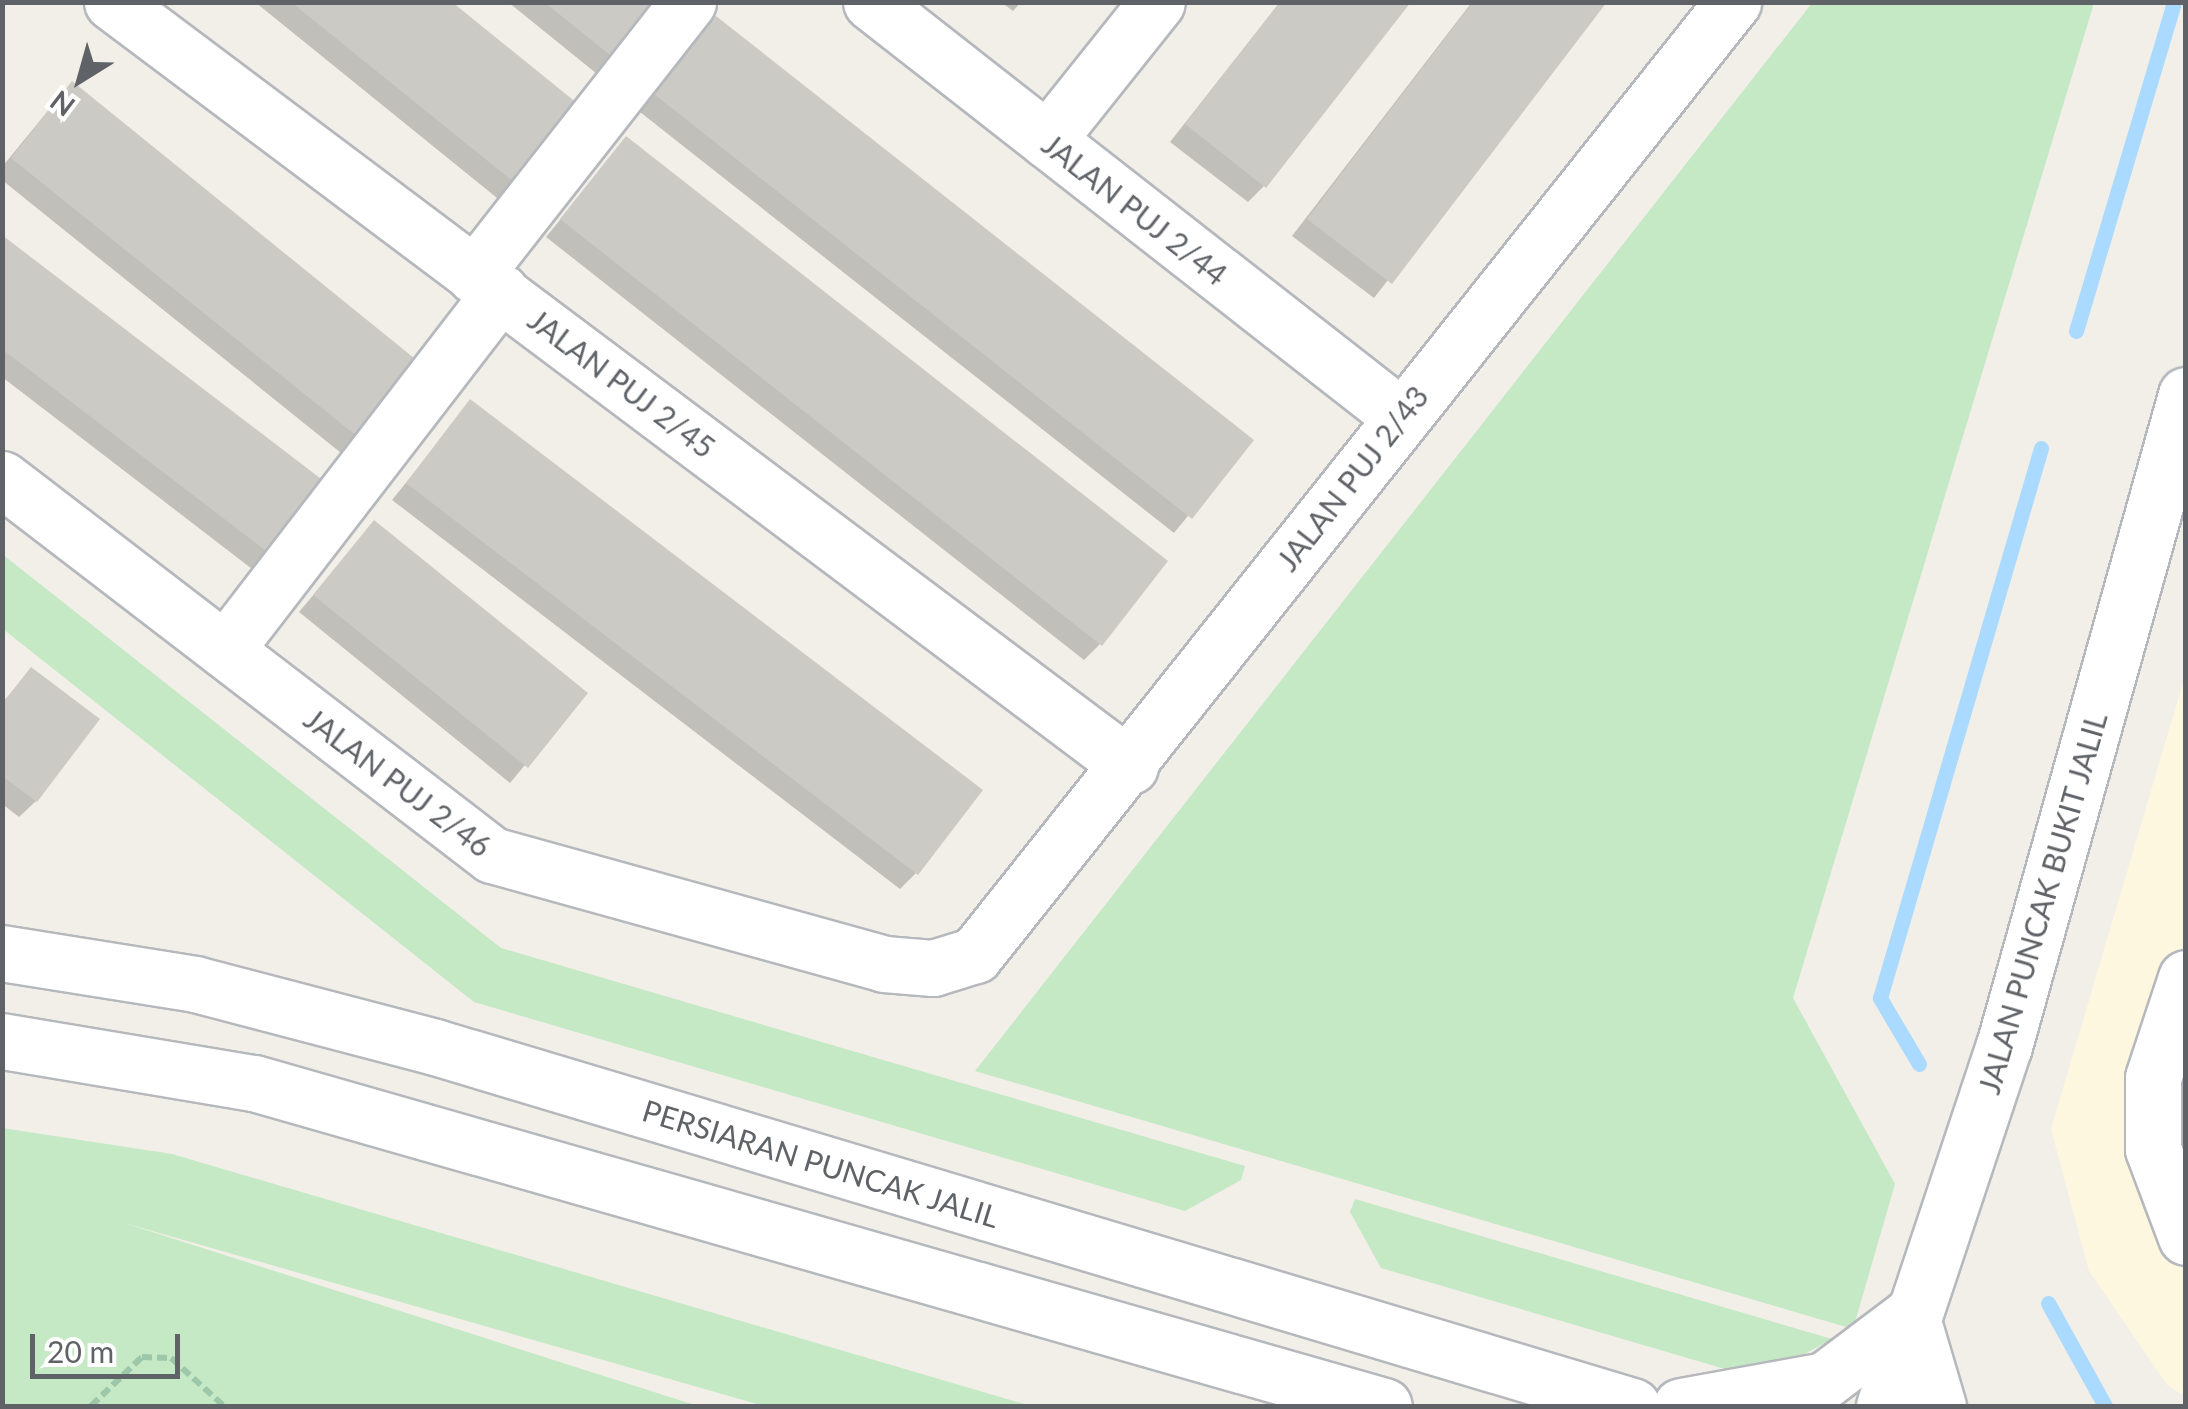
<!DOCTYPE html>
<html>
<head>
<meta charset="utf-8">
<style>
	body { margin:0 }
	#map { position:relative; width:2188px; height:1409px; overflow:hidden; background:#f1efe8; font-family:Lato,sans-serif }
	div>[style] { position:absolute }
	.commercial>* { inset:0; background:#fef7e0 }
	.green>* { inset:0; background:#c5e8c5 }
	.shadow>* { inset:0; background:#0003 }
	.stream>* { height:15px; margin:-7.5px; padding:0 7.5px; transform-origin:7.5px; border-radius:7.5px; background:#aadaff }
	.building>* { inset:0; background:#cccac5 }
	.path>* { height:6px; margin-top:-3px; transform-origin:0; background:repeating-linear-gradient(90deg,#9cc7a9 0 10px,transparent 0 15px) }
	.roads { filter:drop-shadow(2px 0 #b5b8bc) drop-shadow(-2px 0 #b5b8bc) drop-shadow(0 2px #b5b8bc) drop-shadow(0 -2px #b5b8bc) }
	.street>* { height:55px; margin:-27.5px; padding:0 27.5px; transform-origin:27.5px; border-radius:27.5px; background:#fff }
	.secondary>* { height:55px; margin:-27.5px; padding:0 27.5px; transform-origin:27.5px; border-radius:27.5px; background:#fff }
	span { translate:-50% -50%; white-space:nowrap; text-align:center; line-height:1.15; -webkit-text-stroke:10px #fff; paint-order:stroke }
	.street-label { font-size:30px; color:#5f6368 }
	.frame { position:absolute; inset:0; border:5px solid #5f6368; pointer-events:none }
	.north { position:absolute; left:30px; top:30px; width:100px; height:100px; -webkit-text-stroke:8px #fff; paint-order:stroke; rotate:217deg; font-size:28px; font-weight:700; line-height:40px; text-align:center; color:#5f6368 }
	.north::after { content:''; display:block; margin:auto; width:35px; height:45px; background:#5f6368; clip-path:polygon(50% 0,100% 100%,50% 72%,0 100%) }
	.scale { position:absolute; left:30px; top:1334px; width:150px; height:45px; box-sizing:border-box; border:5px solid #5f6368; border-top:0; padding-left:12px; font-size:30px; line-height:35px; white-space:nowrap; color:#5f6368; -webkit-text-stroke:8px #fff; paint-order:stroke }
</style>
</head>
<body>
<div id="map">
	<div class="commercial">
		<div style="clip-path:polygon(2185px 676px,2185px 1396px,2168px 1386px,2089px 1271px,2051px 1129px)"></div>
	</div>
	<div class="green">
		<div style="clip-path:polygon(1812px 3px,2094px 3px,1793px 998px,1895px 1184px,1853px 1329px,975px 1071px)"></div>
		<div style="clip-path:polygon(2px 554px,501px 948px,1245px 1166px,1241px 1180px,1185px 1211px,474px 1002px,3px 629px)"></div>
		<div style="clip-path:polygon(2px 1128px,172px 1154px,1031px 1406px,764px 1406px,121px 1222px,698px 1406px,3px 1406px)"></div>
		<div style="clip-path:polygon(1355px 1199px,1832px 1339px,1759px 1379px,1381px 1268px,1350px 1212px)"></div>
	</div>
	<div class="shadow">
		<div style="clip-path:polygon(255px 2px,448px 2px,580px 109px,502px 202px)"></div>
		<div style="clip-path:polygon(508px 2px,664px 2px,602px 78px)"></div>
		<div style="clip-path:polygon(1001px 2px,1021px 2px,1013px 11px)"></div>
		<div style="clip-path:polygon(1280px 2px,1264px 186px,1248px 202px,1170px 142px)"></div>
		<div style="clip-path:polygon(1472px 2px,1604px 2px,1374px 298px,1292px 236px)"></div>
		<div style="clip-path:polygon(716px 19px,1250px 440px,1174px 533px,640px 112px)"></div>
		<div style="clip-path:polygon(56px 101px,427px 371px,351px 461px,2px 180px,2px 167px)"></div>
		<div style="clip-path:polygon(626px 139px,1100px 644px,1084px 660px,546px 237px)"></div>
		<div style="clip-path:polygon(2px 238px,330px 489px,260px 575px,2px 377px)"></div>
		<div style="clip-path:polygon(471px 402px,916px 873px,900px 889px,392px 500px)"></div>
		<div style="clip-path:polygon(374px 523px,585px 693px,510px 783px,299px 612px)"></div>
		<div style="clip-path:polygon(31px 670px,36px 801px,19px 817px,2px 804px,2px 703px)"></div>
	</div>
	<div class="stream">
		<div style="left:2076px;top:331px;width:343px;rotate:-73.4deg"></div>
		<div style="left:1919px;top:1064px;width:77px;rotate:-120.6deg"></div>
		<div style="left:1880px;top:998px;width:573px;rotate:-73.68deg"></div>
		<div style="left:2048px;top:1303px;width:118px;rotate:61deg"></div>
	</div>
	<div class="building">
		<div style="clip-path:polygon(291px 2px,452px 2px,583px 108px,520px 187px)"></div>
		<div style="clip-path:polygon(544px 2px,668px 2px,620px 63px)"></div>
		<div style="clip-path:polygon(1280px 2px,1411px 2px,1266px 188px,1185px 124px)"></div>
		<div style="clip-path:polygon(1473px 2px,1607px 2px,1392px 284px,1307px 219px)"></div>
		<div style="clip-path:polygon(716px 16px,1254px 440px,1192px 519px,654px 94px)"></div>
		<div style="clip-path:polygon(72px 81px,430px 371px,369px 446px,11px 158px)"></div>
		<div style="clip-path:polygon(626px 136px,1168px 561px,1102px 646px,560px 219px)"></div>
		<div style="clip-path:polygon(2px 235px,333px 488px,278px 560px,2px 349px)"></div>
		<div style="clip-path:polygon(470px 399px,983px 790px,918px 875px,406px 483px)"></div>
		<div style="clip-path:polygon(374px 520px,588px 693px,528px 768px,313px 595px)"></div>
		<div style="clip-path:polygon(31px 667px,100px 719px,37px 802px,2px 776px,2px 704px)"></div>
	</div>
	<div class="path">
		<div style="left:91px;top:1406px;width:71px;rotate:-43.9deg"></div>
		<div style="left:142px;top:1357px;width:29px;rotate:2deg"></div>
		<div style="left:171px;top:1358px;width:72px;rotate:42.2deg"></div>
	</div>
	<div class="roads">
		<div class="street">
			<div style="left:112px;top:2px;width:1273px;rotate:36.89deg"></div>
			<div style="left:871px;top:2px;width:670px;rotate:38.03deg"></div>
			<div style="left:1047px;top:140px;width:176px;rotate:-51.4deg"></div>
			<div style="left:474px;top:275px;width:347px;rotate:-51.9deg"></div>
			<div style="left:2px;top:479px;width:618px;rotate:37.5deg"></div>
			<div style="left:492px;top:855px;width:407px;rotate:15.5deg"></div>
			<div style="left:884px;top:964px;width:49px;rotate:4.7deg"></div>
			<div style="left:933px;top:968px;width:44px;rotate:-17.2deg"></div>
			<div style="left:975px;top:955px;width:1218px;rotate:-51.5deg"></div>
			<div style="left:225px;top:650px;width:452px;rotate:-52.4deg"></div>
			<div style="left:2186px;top:978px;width:105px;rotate:108.3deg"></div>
			<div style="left:2153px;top:1078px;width:71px;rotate:90deg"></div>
			<div style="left:2153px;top:1149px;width:94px;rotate:69.4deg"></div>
		</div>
		<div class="secondary">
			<div style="left:2px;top:953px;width:195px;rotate:9.1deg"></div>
			<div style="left:195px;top:984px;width:248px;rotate:14.7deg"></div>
			<div style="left:435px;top:1047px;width:1250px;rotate:16.69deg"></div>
			<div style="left:2px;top:1041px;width:255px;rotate:9.5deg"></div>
			<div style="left:254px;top:1083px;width:1175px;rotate:15.95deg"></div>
			<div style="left:1911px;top:1315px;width:95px;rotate:73.5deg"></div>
			<div style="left:1681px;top:1406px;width:146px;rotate:-10.2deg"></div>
			<div style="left:1825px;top:1380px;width:108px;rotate:-37.1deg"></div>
			<div style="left:1884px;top:1406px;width:379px;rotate:-71.6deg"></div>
			<div style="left:2004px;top:1046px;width:676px;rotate:-74.38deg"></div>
		</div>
	</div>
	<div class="street-label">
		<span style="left:1135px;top:209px;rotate:38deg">JALAN PUJ 2/44</span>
		<span style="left:622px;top:383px;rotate:37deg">JALAN PUJ 2/45</span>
		<span style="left:1352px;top:478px;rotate:-52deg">JALAN PUJ 2/43</span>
		<span style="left:398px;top:782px;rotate:37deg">JALAN PUJ 2/46</span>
		<span style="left:2042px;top:903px;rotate:-74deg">JALAN PUNCAK BUKIT JALIL</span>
		<span style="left:821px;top:1163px;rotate:17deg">PERSIARAN PUNCAK JALIL</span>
	</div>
	<div class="frame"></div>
	<div class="north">N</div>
	<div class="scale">20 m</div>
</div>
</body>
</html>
